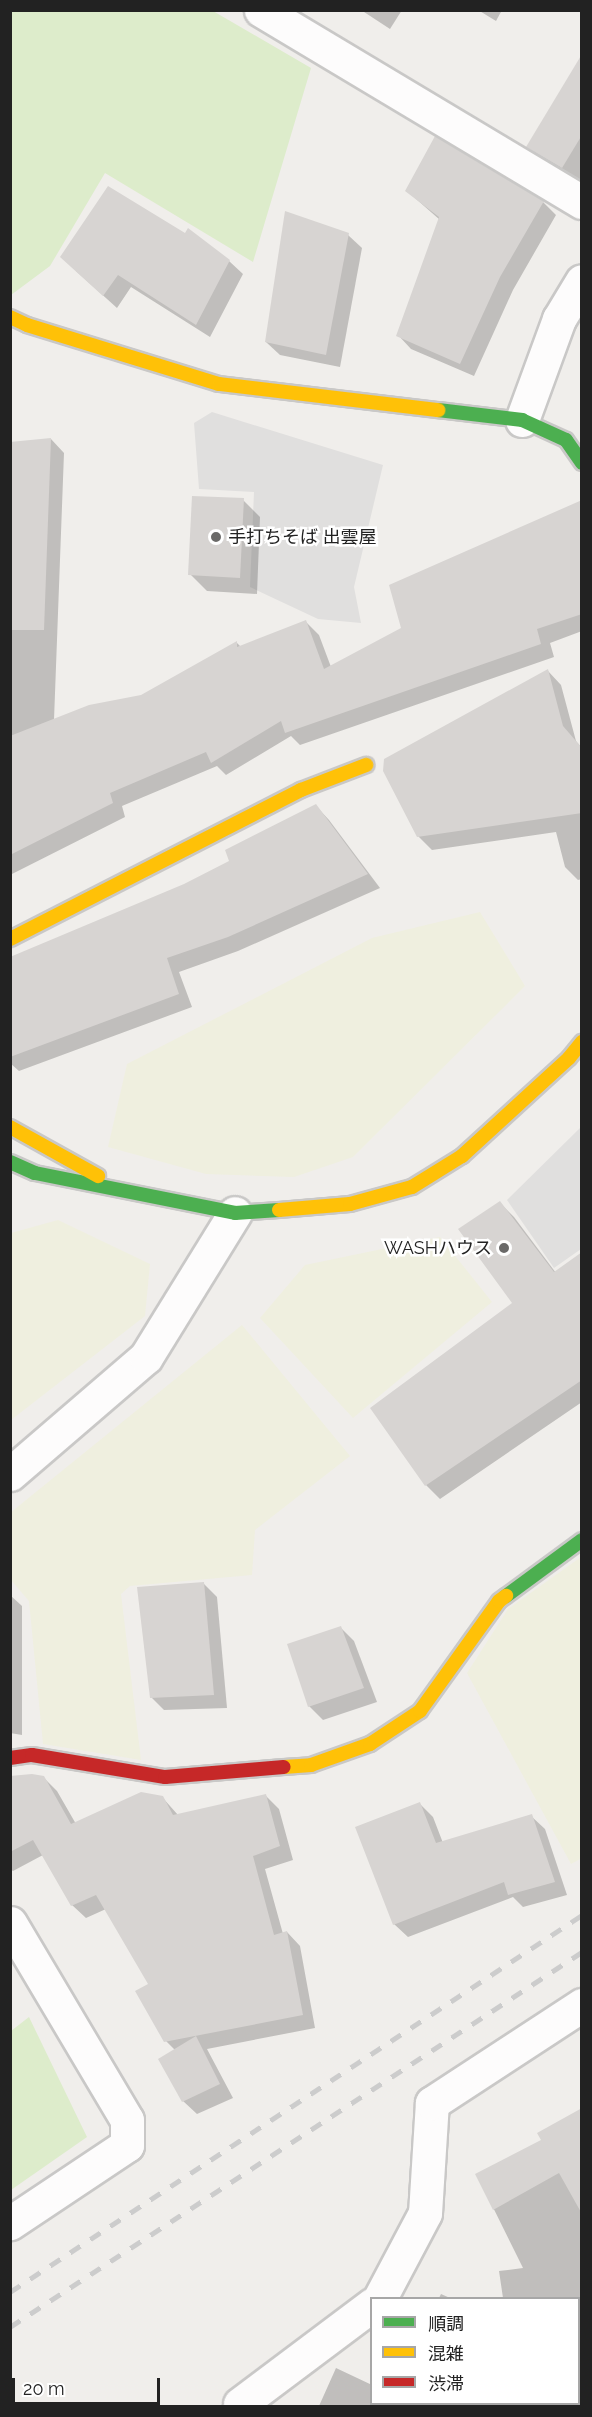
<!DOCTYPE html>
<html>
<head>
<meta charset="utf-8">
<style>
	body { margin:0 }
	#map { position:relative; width:592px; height:2417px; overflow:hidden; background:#f0eeeb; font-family:Raleway,"Noto Sans JP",sans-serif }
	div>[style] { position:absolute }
	.farmland>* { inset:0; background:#efefdf }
	.grass>* { inset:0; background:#ddeccb }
	.parking>* { inset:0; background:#e0dfde }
	.shadow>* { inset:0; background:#0003 }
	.building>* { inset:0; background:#d7d4d2 }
	.roads { filter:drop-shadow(2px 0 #c9c8c7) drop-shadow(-2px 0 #c9c8c7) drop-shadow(0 2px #c9c8c7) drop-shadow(0 -2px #c9c8c7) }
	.street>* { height:33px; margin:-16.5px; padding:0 16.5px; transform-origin:16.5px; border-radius:16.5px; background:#fdfcfc }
	.fast>* { height:14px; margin:-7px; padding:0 7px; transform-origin:7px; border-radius:7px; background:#4caf50 }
	.slow>* { height:14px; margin:-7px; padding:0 7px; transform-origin:7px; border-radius:7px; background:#ffc107 }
	.jam>* { height:14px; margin:-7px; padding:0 7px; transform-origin:7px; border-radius:7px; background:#c62828 }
	.rail>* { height:4.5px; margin-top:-2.25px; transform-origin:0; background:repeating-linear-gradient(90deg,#ccc 0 12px,transparent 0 24px) }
	.dots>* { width:16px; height:16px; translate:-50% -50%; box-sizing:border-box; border:3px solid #fff; border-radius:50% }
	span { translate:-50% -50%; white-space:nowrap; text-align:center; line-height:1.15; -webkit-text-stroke:5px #fff; paint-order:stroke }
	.poi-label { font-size:18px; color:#222 }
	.left { translate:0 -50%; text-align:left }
	.right { translate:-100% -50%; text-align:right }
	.frame { position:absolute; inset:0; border:12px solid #222; pointer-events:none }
	.legend { position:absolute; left:370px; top:2297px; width:210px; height:108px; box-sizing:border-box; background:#fff; border:2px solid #a7a7a7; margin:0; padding:8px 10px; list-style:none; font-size:18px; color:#222 }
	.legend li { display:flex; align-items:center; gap:12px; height:30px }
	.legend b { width:30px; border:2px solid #a7a7a7 }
	.scale { position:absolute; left:12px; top:2378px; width:148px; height:27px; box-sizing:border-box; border:3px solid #222; border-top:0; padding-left:8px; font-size:18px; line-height:21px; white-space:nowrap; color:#222; -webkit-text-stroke:4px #fff; paint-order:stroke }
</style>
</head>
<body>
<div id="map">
	<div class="farmland">
		<div style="clip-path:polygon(480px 912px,525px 986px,353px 1157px,294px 1177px,206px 1174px,108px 1147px,127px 1064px,372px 938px)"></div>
		<div style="clip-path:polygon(58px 1220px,150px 1264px,145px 1316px,11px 1420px,11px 1233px)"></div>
		<div style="clip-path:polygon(440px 1237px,492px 1302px,353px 1418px,260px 1318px,305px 1265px)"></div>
		<div style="clip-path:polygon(242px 1325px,350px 1456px,255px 1530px,252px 1575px,130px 1586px,121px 1594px,141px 1760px,43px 1744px,29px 1601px,11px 1580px,10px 1513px)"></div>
		<div style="clip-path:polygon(581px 1557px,582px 1858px,571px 1864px,467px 1673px,508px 1609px)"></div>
	</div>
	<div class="grass">
		<div style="clip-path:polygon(11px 10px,213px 11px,311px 68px,253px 262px,105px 173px,50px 266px,11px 295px)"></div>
		<div style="clip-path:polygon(29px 2017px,87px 2137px,11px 2190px,11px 2031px)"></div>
	</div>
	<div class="parking">
		<div style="clip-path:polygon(212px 412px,383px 465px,354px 587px,361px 623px,318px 619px,250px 587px,254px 492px,199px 489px,194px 423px)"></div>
		<div style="clip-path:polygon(581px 1127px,581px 1249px,554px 1268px,507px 1200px)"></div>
	</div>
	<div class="shadow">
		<div style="clip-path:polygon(361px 10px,402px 10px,390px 29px)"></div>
		<div style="clip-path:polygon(478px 10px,502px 10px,496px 21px)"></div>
		<div style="clip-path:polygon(582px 57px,582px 181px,580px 184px,545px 163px,528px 146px)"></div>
		<div style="clip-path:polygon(407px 191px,543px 202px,556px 215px,513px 290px,474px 376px,411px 349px,398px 335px,440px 220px)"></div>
		<div style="clip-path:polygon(348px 235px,362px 248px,340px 367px,280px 355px,266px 342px)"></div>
		<div style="clip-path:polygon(229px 261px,243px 274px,210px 337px,131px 287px,117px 308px,76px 271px)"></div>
		<div style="clip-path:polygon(51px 439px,64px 453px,54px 720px,141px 697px,237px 643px,241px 647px,306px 622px,319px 635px,331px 667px,403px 629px,582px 502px,582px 631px,550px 643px,554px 657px,300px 745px,291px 736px,226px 775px,217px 766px,122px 806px,125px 817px,10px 875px,10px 444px)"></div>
		<div style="clip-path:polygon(243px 500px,260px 517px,257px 594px,207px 591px,190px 574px)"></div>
		<div style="clip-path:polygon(548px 671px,561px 685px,576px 741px,582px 748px,582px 879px,578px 880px,565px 867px,556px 832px,432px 850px,418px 836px)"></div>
		<div style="clip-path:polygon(316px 806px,329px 820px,380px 888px,238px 951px,179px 972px,192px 1007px,19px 1071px,10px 1063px,10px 958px,185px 885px,231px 861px)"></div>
		<div style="clip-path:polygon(500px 1203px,514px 1217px,556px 1273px,582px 1254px,582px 1402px,440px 1499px,426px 1485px,514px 1304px)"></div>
		<div style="clip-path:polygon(204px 1584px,217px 1597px,227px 1708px,164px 1710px,151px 1697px)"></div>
		<div style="clip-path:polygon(10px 1595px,22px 1606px,22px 1735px,10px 1733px)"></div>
		<div style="clip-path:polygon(341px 1628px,354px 1641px,377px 1702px,323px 1720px,309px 1706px)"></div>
		<div style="clip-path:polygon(10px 1776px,43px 1777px,57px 1791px,76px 1824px,162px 1797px,178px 1815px,266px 1796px,279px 1809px,293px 1860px,265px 1869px,283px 1934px,287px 1932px,300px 1946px,315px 2028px,207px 2049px,233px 2098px,197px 2114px,183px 2101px,175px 2050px,166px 2041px,150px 1984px,106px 1909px,86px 1918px,72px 1905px,43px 1855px,13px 1871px,10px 1869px)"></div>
		<div style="clip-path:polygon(419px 1803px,433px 1817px,443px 1843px,531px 1816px,545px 1829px,567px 1895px,523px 1907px,513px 1897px,408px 1937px,394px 1924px)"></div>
		<div style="clip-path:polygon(582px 2109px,582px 2353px,578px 2354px,578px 2298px,503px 2298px,499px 2271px,523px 2268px,477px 2175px,543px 2141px)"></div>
		<div style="clip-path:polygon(441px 2294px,450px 2298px,439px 2298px)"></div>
		<div style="clip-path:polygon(336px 2368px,372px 2385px,372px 2404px,578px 2404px,578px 2376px,582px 2376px,582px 2406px,319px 2406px)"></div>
	</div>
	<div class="building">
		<div style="clip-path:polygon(582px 54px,582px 135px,562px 168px,526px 147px)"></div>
		<div style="clip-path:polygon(435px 136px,544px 201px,500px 277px,460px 364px,396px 336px,439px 217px,405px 191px)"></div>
		<div style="clip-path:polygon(108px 186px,185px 233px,188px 228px,230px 260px,196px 325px,118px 275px,103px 296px,60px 257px)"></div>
		<div style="clip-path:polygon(285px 211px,349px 233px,326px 355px,265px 342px)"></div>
		<div style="clip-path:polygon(51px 438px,44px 630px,10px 630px,10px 442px)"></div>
		<div style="clip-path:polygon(192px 496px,244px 498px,240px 578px,188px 575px)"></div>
		<div style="clip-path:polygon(582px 500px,582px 614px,537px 629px,541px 644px,285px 733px,281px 721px,211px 763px,206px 752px,110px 793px,113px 803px,10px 855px,10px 736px,89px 705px,141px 695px,237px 641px,237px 647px,306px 620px,324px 669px,401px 628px,389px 585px)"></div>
		<div style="clip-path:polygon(548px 669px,563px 726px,582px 748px,582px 813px,417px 837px,383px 771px,384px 759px)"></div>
		<div style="clip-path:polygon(316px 804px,368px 874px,228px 937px,167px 958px,179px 994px,10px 1057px,10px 957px,184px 884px,229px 861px,225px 850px)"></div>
		<div style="clip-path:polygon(500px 1201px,554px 1272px,582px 1252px,582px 1380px,425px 1486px,370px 1408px,512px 1303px,458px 1229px)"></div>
		<div style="clip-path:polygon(204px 1582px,214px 1695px,150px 1698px,137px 1587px)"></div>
		<div style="clip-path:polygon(341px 1626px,364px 1688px,308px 1707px,287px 1644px)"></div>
		<div style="clip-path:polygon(32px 1774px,44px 1776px,71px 1824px,141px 1792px,163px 1796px,173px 1815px,266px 1794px,280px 1846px,253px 1856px,274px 1935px,287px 1931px,303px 2015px,164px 2042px,135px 1991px,148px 1984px,96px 1895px,71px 1906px,33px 1840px,10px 1852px,10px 1776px)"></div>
		<div style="clip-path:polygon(420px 1802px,436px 1843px,532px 1814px,555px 1882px,508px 1895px,504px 1882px,393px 1925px,355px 1827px)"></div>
		<div style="clip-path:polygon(196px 2036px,220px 2084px,182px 2102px,158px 2059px)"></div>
		<div style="clip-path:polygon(582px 2108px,582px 2214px,559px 2173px,493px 2210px,475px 2174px,541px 2140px,537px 2133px)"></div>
	</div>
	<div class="roads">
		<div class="street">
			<div style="left:261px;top:10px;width:374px;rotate:30.9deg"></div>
			<div style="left:522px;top:420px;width:108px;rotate:-69.9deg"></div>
			<div style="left:559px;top:319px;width:44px;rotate:-58.8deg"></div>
			<div style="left:10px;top:1474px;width:179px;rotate:-40.7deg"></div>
			<div style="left:146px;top:1357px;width:169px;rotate:-58.3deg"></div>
			<div style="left:10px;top:1923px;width:229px;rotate:59.3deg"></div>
			<div style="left:127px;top:2120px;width:25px;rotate:90deg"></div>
			<div style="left:127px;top:2145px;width:141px;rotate:146.3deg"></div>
			<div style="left:380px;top:2298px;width:96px;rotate:-62.1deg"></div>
			<div style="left:425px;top:2213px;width:110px;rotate:-86.4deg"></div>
			<div style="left:432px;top:2103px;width:179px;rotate:-33.2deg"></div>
			<div style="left:578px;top:2356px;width:4px;rotate:14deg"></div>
			<div style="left:240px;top:2404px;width:165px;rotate:-36.9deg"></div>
		</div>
		<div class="fast">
			<div style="left:438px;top:410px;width:85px;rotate:6.8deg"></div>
			<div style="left:522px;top:420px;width:48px;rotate:24.4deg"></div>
			<div style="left:566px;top:440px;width:28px;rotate:55deg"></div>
			<div style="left:10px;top:1162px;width:27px;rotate:24deg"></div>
			<div style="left:35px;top:1173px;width:204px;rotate:11.3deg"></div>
			<div style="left:235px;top:1213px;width:44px;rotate:-3.9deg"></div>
			<div style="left:506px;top:1596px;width:94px;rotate:-36.4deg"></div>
		</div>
		<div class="slow">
			<div style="left:10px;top:317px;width:19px;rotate:25deg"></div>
			<div style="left:27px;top:325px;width:201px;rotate:17.1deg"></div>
			<div style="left:219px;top:384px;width:221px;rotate:6.8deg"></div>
			<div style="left:10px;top:939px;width:327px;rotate:-27.1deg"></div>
			<div style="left:301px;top:790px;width:70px;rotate:-21deg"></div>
			<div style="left:10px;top:1127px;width:101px;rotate:29.1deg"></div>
			<div style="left:279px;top:1210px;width:71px;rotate:-4.8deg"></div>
			<div style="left:350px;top:1204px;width:64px;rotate:-15.3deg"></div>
			<div style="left:412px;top:1187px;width:59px;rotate:-31.8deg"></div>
			<div style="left:462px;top:1156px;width:145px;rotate:-42.5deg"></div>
			<div style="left:569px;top:1058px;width:21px;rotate:-51deg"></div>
			<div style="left:284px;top:1767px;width:27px;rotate:-4deg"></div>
			<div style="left:311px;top:1765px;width:63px;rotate:-19.6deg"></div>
			<div style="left:370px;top:1744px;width:60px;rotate:-33.4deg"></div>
			<div style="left:420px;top:1711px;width:135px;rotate:-54.3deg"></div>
			<div style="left:499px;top:1601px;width:9px;rotate:-36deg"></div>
		</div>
		<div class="jam">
			<div style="left:10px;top:1758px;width:22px;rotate:-8deg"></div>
			<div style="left:32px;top:1755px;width:135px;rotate:9.4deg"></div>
			<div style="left:165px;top:1777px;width:119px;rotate:-4.8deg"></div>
		</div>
	</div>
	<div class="rail">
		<div style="left:10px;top:2292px;width:685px;rotate:-33.39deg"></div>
		<div style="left:10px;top:2327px;width:684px;rotate:-33.25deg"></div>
	</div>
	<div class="dots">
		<div style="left:216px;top:537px;background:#6a6968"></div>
		<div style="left:504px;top:1248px;background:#6a6968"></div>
	</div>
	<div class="poi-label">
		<span class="left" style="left:228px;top:537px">手打ちそば 出雲屋</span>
		<span class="right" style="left:492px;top:1248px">WASHハウス</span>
	</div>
	<div class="frame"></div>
	<ul class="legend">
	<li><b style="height:8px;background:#4caf50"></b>順調</li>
	<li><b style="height:8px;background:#ffc107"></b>混雑</li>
	<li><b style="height:8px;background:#c62828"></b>渋滞</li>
	</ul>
	<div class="scale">20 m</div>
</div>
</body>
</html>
